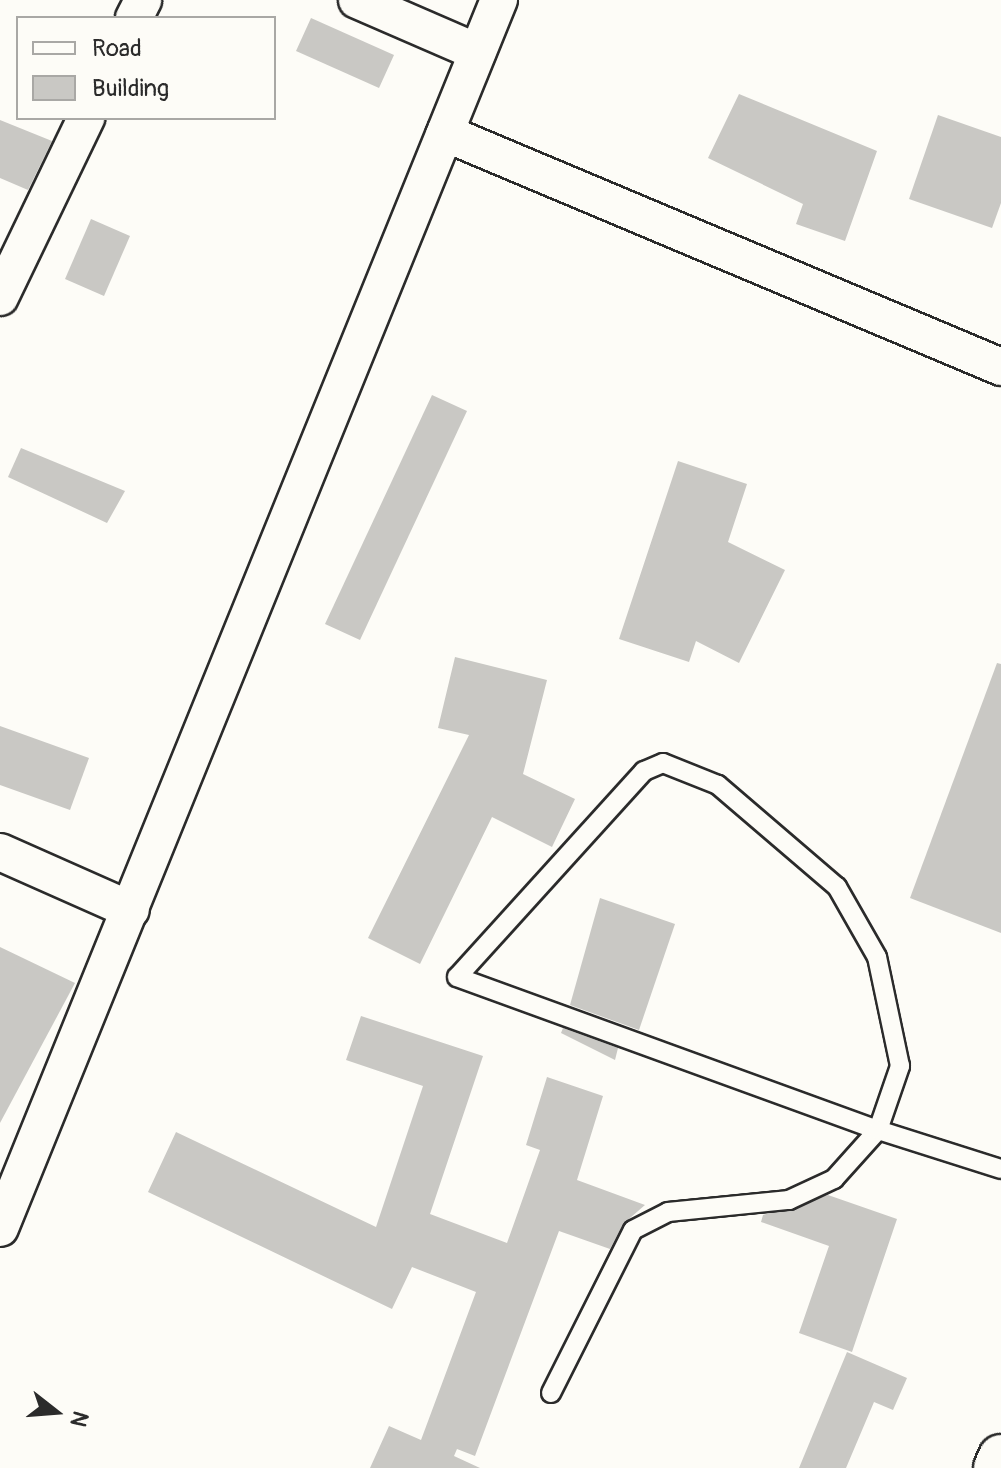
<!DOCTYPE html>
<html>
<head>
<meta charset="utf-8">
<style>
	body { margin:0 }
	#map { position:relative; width:1001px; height:1468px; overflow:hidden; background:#fdfcf7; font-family:Pangolin,sans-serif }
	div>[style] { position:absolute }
	.building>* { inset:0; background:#c9c8c4 }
	.roads { filter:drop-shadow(2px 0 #2b2b2b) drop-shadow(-2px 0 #2b2b2b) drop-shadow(0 2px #2b2b2b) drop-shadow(0 -2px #2b2b2b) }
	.service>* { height:18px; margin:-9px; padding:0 9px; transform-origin:9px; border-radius:9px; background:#fdfcf7 }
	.minor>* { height:36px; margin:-18px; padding:0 18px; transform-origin:18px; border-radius:18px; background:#fdfcf7 }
	.tertiary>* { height:44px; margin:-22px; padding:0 22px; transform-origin:22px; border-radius:22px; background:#fdfcf7 }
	span { translate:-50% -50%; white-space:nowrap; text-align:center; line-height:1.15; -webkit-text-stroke:6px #fdfcf7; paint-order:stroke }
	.legend { position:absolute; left:16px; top:16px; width:260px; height:104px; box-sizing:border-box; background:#fdfcf7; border:2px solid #a9a8a5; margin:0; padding:10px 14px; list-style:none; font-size:24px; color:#2b2b2b }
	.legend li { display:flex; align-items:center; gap:16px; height:40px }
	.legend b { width:40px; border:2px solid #a9a8a5 }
	.north { position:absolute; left:16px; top:1372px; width:80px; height:80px; -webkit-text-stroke:6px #fdfcf7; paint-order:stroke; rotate:107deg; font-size:22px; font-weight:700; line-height:32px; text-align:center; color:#2b2b2b }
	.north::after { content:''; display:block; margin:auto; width:28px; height:36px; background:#2b2b2b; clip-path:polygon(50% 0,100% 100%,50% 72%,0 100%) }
</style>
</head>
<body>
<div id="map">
	<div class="building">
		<div style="clip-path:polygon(311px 18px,394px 55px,379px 88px,296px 51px)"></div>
		<div style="clip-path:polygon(739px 94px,877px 151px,845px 241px,796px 224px,803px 204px,708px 158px)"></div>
		<div style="clip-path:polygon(938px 115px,1001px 137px,1001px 203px,992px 228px,909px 199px)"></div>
		<div style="clip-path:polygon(0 120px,52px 141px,28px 190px,0 178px)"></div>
		<div style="clip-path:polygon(91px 219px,130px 236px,104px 296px,65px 279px)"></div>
		<div style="clip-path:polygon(432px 395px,467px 411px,360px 640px,325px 624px)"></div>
		<div style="clip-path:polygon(21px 448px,125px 491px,107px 523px,8px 477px)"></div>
		<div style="clip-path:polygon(678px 461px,747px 484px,728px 542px,785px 570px,739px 663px,696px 641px,689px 662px,619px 639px)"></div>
		<div style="clip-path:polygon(455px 657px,547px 680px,523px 774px,575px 799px,552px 847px,492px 817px,420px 964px,368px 938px,469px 735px,438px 728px)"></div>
		<div style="clip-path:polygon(997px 663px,1001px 664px,1001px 933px,910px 898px)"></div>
		<div style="clip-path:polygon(0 726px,89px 758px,70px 810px,0 785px)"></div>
		<div style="clip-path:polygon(600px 898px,675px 924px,639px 1030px,570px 1005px)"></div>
		<div style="clip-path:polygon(0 947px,75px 983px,0 1123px)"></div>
		<div style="clip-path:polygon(361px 1016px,483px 1056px,430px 1214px,507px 1243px,540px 1150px,526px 1145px,547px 1077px,603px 1096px,577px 1180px,645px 1205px,623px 1224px,610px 1249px,559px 1231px,475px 1456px,457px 1449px,454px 1456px,480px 1468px,370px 1468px,389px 1426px,421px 1440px,476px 1292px,412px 1267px,392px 1309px,148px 1192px,176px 1132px,376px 1227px,423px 1086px,346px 1060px)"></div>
		<div style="clip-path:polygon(563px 1028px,618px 1048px,615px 1060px,561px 1033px)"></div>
		<div style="clip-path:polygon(828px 1195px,897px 1219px,852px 1352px,799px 1333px,829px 1246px,761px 1222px,763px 1215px)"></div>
		<div style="clip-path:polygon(847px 1352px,907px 1378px,893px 1410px,874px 1402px,846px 1468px,799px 1468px)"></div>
	</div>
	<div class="roads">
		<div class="service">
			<div style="left:551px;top:1393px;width:182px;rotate:-63.3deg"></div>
			<div style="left:633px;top:1230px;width:39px;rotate:-27deg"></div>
			<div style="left:668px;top:1212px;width:122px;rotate:-5.7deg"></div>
			<div style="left:789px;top:1200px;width:50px;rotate:-25deg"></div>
			<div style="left:834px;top:1179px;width:66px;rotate:-48.1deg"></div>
			<div style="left:878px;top:1130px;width:68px;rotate:-71deg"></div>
			<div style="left:900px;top:1066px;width:111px;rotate:-101.9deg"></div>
			<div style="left:877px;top:957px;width:81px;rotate:-119.7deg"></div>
			<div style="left:837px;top:887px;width:157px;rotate:-139.4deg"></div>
			<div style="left:718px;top:785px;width:59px;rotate:-158.2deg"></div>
			<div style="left:663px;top:763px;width:21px;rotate:157deg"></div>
			<div style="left:644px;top:771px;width:278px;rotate:132.2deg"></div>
			<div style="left:457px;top:977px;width:448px;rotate:20deg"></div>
			<div style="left:878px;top:1130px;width:129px;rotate:17.6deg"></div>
		</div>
		<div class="minor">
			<div style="left:357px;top:0;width:131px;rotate:23.4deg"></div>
			<div style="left:134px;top:18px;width:20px;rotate:-63deg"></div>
			<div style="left:445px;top:133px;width:603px;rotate:22.82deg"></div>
			<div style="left:0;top:297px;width:199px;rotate:-64.3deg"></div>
			<div style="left:0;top:852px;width:143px;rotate:23.9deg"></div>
			<div style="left:0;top:1228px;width:1326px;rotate:-67.89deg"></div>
		</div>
		<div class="tertiary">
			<div style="left:996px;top:1468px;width:12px;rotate:-66deg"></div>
		</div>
	</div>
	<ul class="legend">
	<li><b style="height:10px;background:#fdfcf7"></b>Road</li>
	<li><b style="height:22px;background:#c9c8c4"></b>Building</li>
	</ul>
	<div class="north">N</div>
</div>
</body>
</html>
